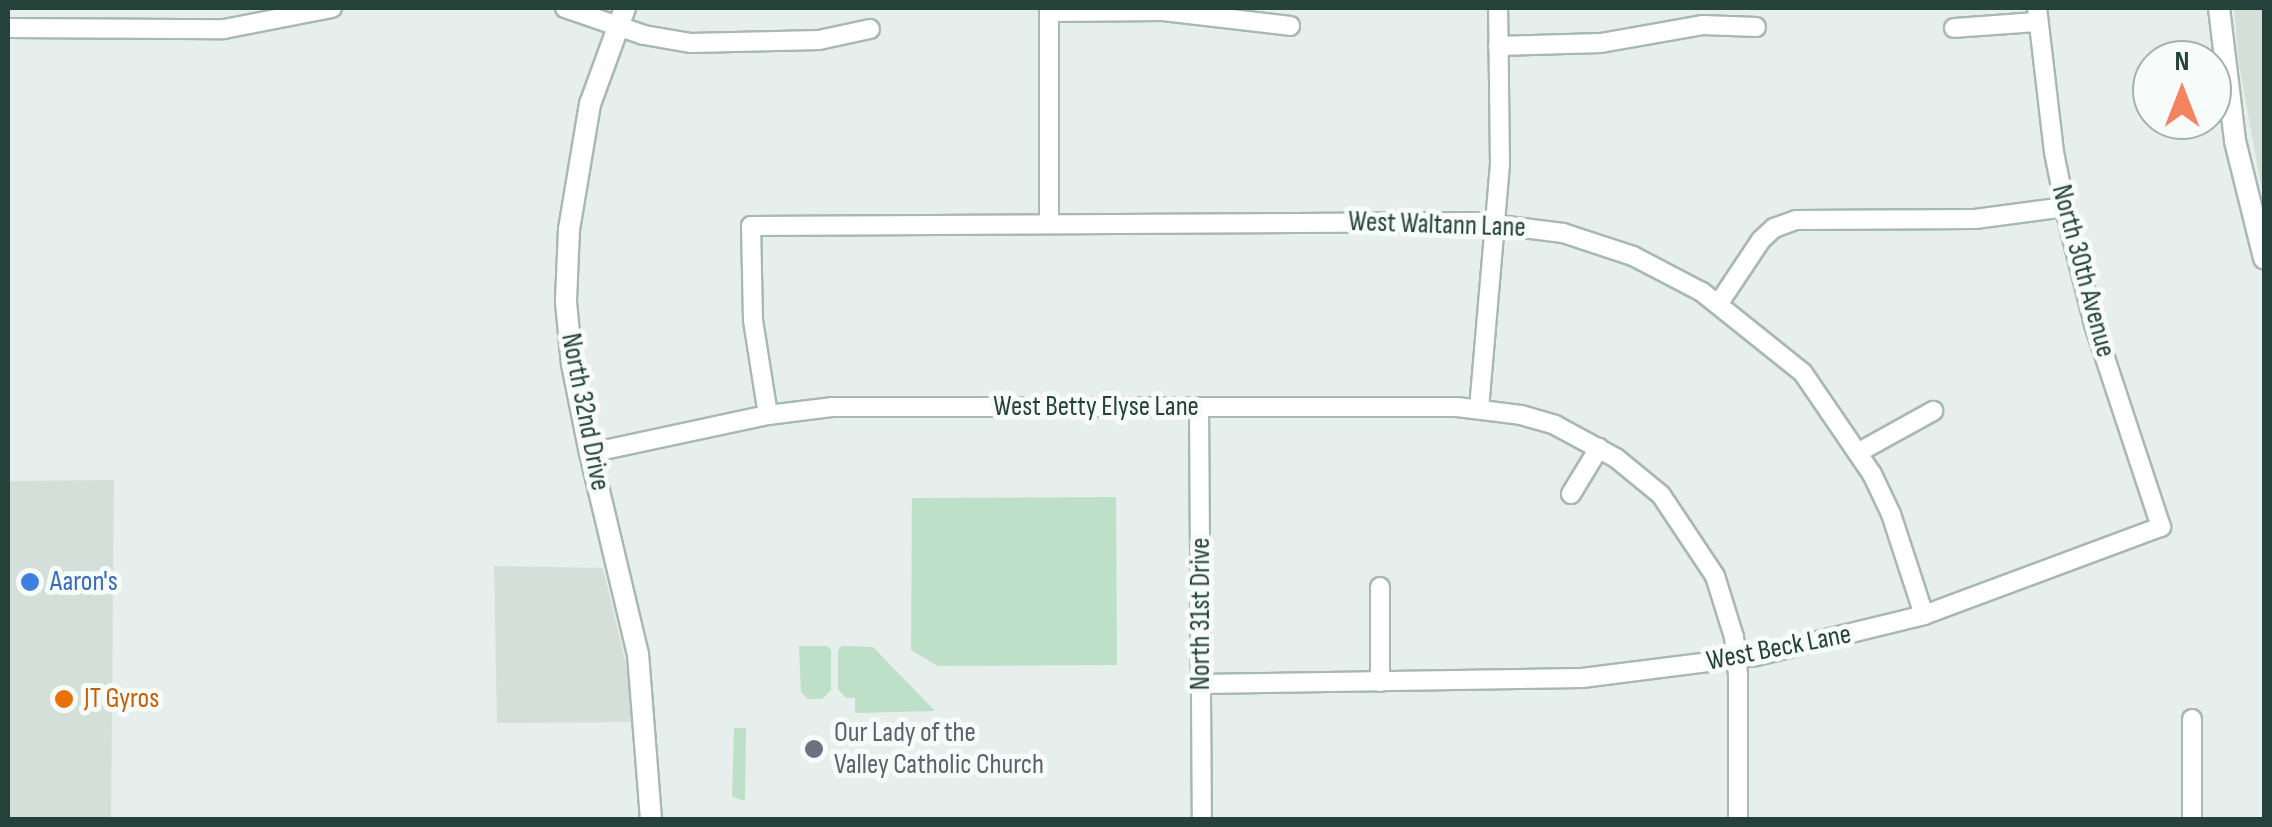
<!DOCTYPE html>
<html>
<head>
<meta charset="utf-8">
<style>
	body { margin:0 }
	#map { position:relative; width:2272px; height:827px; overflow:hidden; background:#e6efeb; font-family:"Sofia Sans Condensed",sans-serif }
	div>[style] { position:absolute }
	.built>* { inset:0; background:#d4dfda }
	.green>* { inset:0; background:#bfe0c8 }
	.roads { filter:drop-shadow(2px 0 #a8b8b2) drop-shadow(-2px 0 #a8b8b2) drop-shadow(0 2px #a8b8b2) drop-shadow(0 -2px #a8b8b2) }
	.minor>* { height:18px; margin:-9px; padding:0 9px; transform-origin:9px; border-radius:9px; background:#fff }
	.tertiary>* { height:20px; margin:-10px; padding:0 10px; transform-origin:10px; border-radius:10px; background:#fff }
	.dots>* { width:28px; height:28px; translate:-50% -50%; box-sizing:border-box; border:5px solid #f7fbf9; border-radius:50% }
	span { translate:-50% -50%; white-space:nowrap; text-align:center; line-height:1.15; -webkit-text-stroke:10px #f7fbf9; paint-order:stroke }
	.street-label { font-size:28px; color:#24423a }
	.shop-label { font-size:28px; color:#366cbe }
	.left { translate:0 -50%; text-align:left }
	.food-label { font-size:28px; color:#c56008 }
	.worship-label { font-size:28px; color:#5b616d }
	.frame { position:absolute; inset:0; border:10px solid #24423a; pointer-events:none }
	.north { position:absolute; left:2132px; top:40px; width:100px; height:100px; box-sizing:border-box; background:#f7fbf9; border:2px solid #a3b1ad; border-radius:50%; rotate:0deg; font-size:28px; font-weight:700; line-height:40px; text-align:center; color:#24423a }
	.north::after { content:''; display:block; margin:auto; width:35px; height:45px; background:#f4845f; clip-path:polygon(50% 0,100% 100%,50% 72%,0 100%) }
</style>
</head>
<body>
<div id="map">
	<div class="built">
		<div style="clip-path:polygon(2234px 8px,2264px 8px,2264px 201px,2239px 65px)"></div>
		<div style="clip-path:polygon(114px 480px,111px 819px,8px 819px,8px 481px)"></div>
		<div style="clip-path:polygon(494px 566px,603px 568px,626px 664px,634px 722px,497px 723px)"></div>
	</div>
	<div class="green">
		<div style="clip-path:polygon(1116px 497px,1117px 665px,938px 666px,911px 650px,912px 498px)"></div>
		<div style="clip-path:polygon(799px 646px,827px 646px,831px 650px,831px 690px,822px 699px,808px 699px,801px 692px)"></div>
		<div style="clip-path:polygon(842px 646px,873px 647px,935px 711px,855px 713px,855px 698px,846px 698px,838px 689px,838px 650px)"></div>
		<div style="clip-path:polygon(734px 728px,746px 728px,745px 801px,732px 797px)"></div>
	</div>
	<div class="roads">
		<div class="minor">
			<div style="left:565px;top:8px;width:83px;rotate:18.9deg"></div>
			<div style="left:644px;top:35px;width:48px;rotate:9.7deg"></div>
			<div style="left:691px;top:43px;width:128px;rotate:-1.3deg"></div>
			<div style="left:819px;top:40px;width:52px;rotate:-12.2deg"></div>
			<div style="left:1049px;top:8px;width:215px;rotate:90deg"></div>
			<div style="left:1049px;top:12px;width:114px;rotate:-0.5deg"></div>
			<div style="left:1163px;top:11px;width:128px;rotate:6.7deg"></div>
			<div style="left:8px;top:28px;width:216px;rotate:0.3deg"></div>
			<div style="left:224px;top:29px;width:110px;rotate:-11deg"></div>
			<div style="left:1954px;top:28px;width:84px;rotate:-4.1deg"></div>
			<div style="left:1498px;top:46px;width:103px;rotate:-1.7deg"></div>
			<div style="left:1601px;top:43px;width:104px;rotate:-10deg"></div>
			<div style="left:1703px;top:25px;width:53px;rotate:2.2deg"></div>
			<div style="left:1719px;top:303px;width:76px;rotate:-56.3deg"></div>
			<div style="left:1761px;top:240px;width:18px;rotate:-43deg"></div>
			<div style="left:1774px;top:228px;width:23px;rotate:-20deg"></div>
			<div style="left:1796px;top:220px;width:179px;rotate:-0.3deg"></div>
			<div style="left:1975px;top:219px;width:91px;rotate:-7.6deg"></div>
			<div style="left:1199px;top:408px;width:412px;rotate:89.6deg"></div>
			<div style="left:1479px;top:409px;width:245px;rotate:-85.1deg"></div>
			<div style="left:1500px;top:165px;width:157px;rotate:-90.7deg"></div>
			<div style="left:768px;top:415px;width:96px;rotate:-99deg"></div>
			<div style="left:753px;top:320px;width:94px;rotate:-91.2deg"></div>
			<div style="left:751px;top:226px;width:724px;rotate:-0.32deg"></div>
			<div style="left:1475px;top:222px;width:89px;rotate:7.1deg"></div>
			<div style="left:1563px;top:233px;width:74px;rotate:18.2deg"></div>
			<div style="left:1633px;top:256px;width:78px;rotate:27.6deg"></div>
			<div style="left:1702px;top:292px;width:129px;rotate:38.7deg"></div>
			<div style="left:1803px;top:373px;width:122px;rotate:55.7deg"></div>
			<div style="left:1872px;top:474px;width:44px;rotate:64.6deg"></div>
			<div style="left:1891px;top:514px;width:106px;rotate:71.9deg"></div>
			<div style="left:1859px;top:452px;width:85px;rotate:-29deg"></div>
			<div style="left:590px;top:453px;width:182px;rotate:-12.1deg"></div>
			<div style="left:768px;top:415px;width:64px;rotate:-7.1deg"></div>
			<div style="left:832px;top:407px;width:625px"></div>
			<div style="left:1457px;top:407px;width:64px;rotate:7.1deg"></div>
			<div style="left:1521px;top:415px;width:35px;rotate:16deg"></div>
			<div style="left:1555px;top:425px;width:69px;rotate:28.4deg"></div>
			<div style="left:1616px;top:458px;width:58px;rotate:39.4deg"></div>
			<div style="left:1661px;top:495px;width:97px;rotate:56.3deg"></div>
			<div style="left:1715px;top:576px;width:64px;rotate:72.7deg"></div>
			<div style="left:1734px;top:637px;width:38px;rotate:84deg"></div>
			<div style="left:1738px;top:675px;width:145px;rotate:90deg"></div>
			<div style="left:1571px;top:494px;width:54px;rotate:-58.7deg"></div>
			<div style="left:1380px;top:587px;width:95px;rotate:90deg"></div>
			<div style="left:1201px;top:684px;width:381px;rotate:-0.9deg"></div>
			<div style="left:1582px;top:678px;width:175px;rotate:-7.2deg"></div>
			<div style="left:1756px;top:656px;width:173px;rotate:-13.7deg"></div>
			<div style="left:1924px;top:615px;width:253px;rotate:-20.4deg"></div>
			<div style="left:2161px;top:527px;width:214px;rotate:-108.3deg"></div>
			<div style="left:2094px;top:324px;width:101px;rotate:-104.3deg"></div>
			<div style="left:2069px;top:226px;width:76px;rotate:-101.5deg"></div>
			<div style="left:2054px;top:152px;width:145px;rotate:-96.7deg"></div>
			<div style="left:2192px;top:719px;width:101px;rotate:90deg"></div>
		</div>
		<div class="tertiary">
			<div style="left:625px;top:8px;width:102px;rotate:110deg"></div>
			<div style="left:590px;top:104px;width:127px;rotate:99.5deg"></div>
			<div style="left:569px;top:229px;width:73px;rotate:92.4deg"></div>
			<div style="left:566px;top:302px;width:62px;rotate:84.5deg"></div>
			<div style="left:572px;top:364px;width:91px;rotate:78.6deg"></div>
			<div style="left:590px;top:453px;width:207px;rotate:76.6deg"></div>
			<div style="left:638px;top:654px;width:167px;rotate:85.5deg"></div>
			<div style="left:2219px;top:8px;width:134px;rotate:83.1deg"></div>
			<div style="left:2235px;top:141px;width:121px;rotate:76.1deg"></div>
		</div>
	</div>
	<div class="dots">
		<div style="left:30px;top:582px;background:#3f7fe0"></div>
		<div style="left:64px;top:699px;background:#e8710a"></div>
		<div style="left:814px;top:749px;background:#6b7280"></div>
	</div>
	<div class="street-label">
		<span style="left:1437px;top:225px;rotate:2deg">West Waltann Lane</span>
		<span style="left:2083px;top:271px;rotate:75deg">North 30th Avenue</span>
		<span style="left:1096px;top:407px">West Betty Elyse Lane</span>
		<span style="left:585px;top:412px;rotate:79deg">North 32nd Drive</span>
		<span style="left:1201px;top:614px;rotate:-90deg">North 31st Drive</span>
		<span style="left:1779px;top:648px;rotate:-11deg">West Beck Lane</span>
	</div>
	<div class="shop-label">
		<span class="left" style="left:50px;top:582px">Aaron's</span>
	</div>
	<div class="food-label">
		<span class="left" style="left:84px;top:699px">JT Gyros</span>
	</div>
	<div class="worship-label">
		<span class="left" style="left:834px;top:749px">Our Lady of the<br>Valley Catholic Church</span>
	</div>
	<div class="frame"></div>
	<div class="north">N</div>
</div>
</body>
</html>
